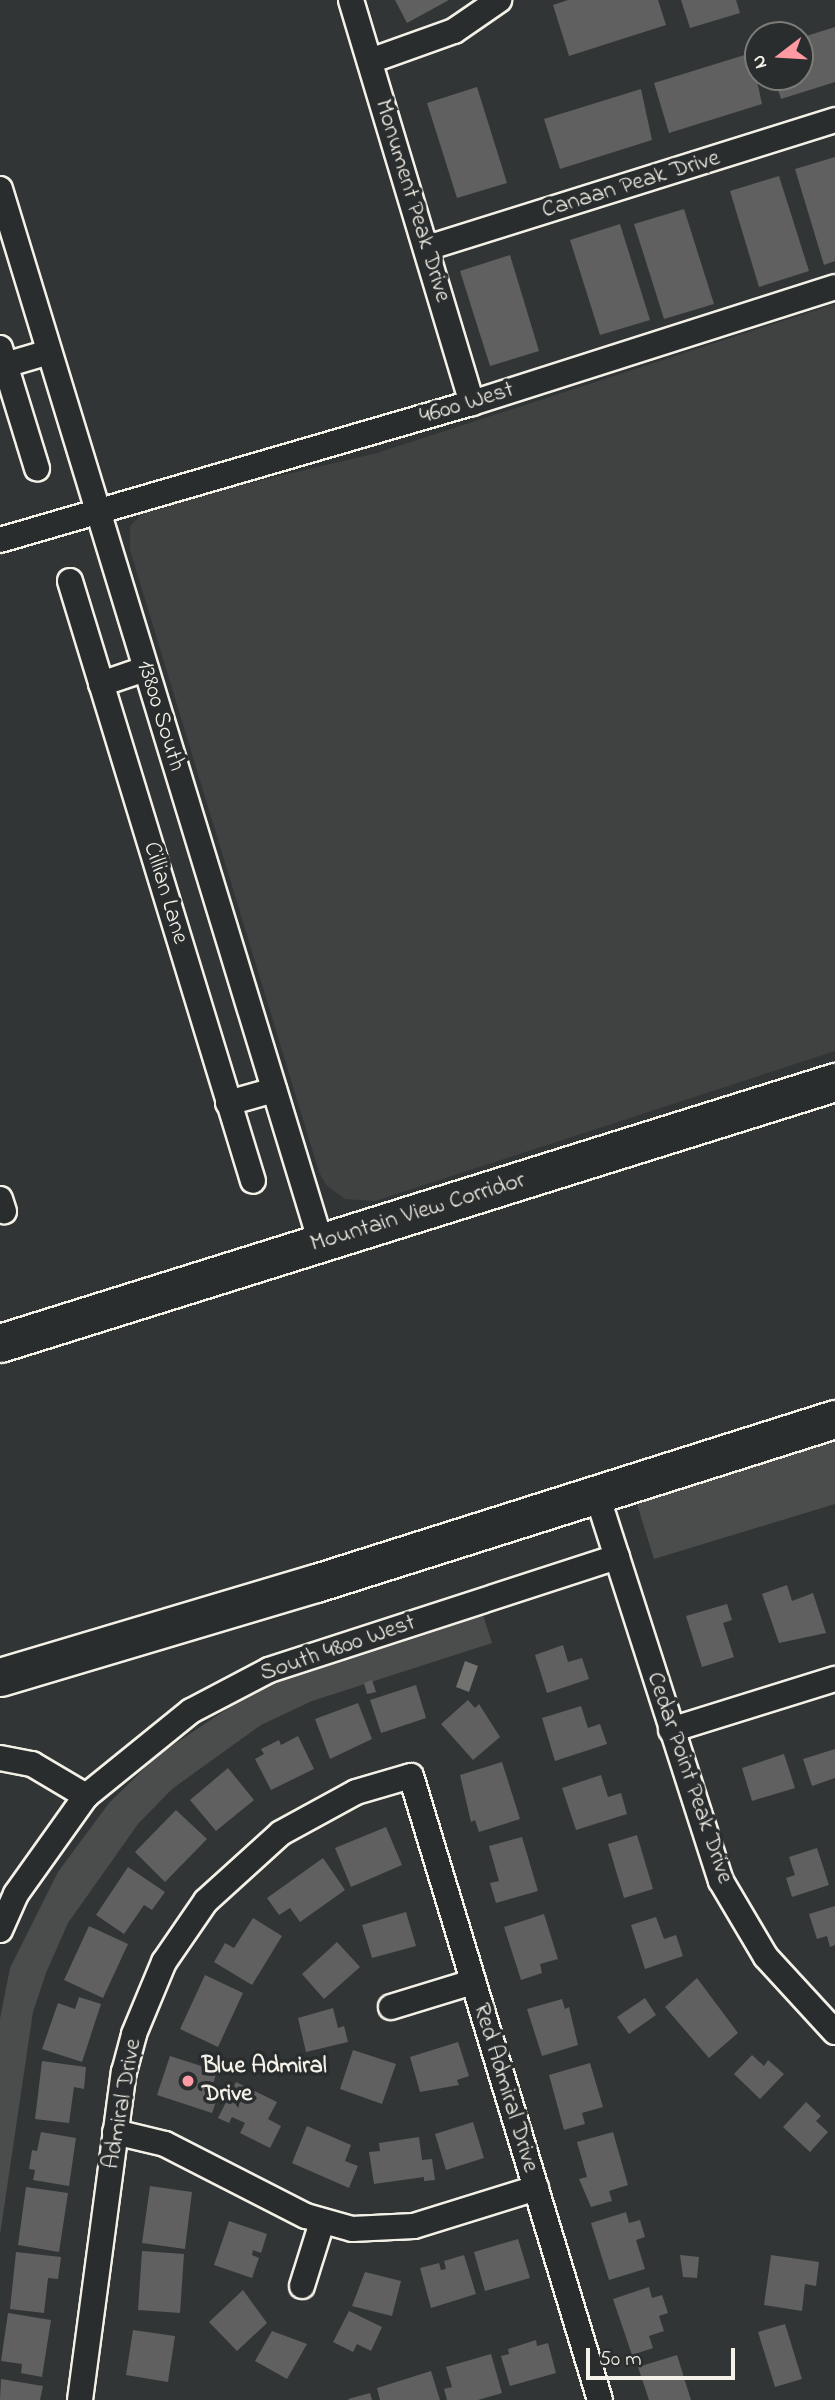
<!DOCTYPE html>
<html>
<head>
<meta charset="utf-8">
<style>
	body { margin:0 }
	#map { position:relative; width:835px; height:2400px; overflow:hidden; background:#323535; font-family:"Indie Flower",sans-serif }
	div>[style] { position:absolute }
	.built>* { inset:0; background:#404242 }
	.green>* { inset:0; background:#4b4d4c }
	.water>* { inset:0; background:#727370 }
	.building>* { inset:0; background:#5f605f }
	.roads { filter:drop-shadow(2px 0 #f4f1e8) drop-shadow(-2px 0 #f4f1e8) drop-shadow(0 2px #f4f1e8) drop-shadow(0 -2px #f4f1e8) }
	.minor>* { height:24px; margin:-12px; padding:0 12px; transform-origin:12px; border-radius:12px; background:#2a2d2e }
	.highway>* { height:37px; margin:-18.5px; padding:0 18.5px; transform-origin:18.5px; border-radius:18.5px; background:#2a2d2e }
	.dots>* { width:19px; height:19px; translate:-50% -50%; box-sizing:border-box; border:4px solid #2a2d2e; border-radius:50% }
	span { translate:-50% -50%; white-space:nowrap; text-align:center; line-height:1.15; -webkit-text-stroke:7px #2a2d2e; paint-order:stroke }
	.street-label { font-size:24px; color:#f4f1e8 }
	.poi-label { font-size:24px; color:#f4f1e8; font-weight:700 }
	.left { translate:0 -50%; text-align:left }
	.north { position:absolute; left:744px; top:21px; width:70px; height:70px; box-sizing:border-box; background:#2a2d2e; border:2px solid #7b7b78; border-radius:50%; rotate:253deg; font-size:19px; font-weight:700; line-height:28px; text-align:center; color:#f4f1e8 }
	.north::after { content:''; display:block; margin:auto; width:24px; height:32px; background:#ff9aa2; clip-path:polygon(50% 0,100% 100%,50% 72%,0 100%) }
	.scale { position:absolute; left:586px; top:2348px; width:149px; height:32px; box-sizing:border-box; border:4px solid #f4f1e8; border-top:0; padding-left:9px; font-size:21px; line-height:24px; white-space:nowrap; color:#f4f1e8; -webkit-text-stroke:5px #2a2d2e; paint-order:stroke }
</style>
</head>
<body>
<div id="map">
	<div class="built">
		<div style="clip-path:polygon(835px 304px,835px 1051px,375px 1201px,345px 1199px,326px 1185px,319px 1172px,130px 550px,130px 526px,143px 513px,203px 494px,377px 453px)"></div>
	</div>
	<div class="green">
		<div style="clip-path:polygon(835px 1438px,835px 1504px,654px 1559px,636px 1501px)"></div>
		<div style="clip-path:polygon(482px 1612px,492px 1643px,312px 1701px,261px 1725px,172px 1789px,138px 1824px,68px 1923px,46px 1973px,33px 2012px,0 2235px,0 2019px,10px 1968px,58px 1872px,109px 1803px,158px 1755px,254px 1691px,314px 1665px)"></div>
	</div>
	<div class="water">
		<div style="clip-path:polygon(465px 1661px,478px 1666px,469px 1692px,456px 1687px)"></div>
	</div>
	<div class="building">
		<div style="clip-path:polygon(395px 0,449px 0,407px 23px)"></div>
		<div style="clip-path:polygon(568px 0,658px 0,666px 25px,569px 56px,553px 5px)"></div>
		<div style="clip-path:polygon(681px 0,736px 0,740px 13px,690px 28px)"></div>
		<div style="clip-path:polygon(835px 27px,835px 82px,781px 99px,774px 77px,800px 77px,800px 38px)"></div>
		<div style="clip-path:polygon(751px 53px,762px 104px,669px 133px,654px 83px)"></div>
		<div style="clip-path:polygon(477px 87px,507px 183px,457px 198px,427px 103px)"></div>
		<div style="clip-path:polygon(641px 89px,652px 140px,560px 169px,544px 119px)"></div>
		<div style="clip-path:polygon(835px 157px,835px 261px,824px 265px,795px 169px)"></div>
		<div style="clip-path:polygon(779px 176px,809px 271px,759px 287px,730px 191px)"></div>
		<div style="clip-path:polygon(684px 209px,714px 304px,664px 319px,634px 224px)"></div>
		<div style="clip-path:polygon(620px 224px,650px 320px,600px 335px,570px 240px)"></div>
		<div style="clip-path:polygon(510px 255px,539px 351px,490px 366px,460px 271px)"></div>
		<div style="clip-path:polygon(787px 1585px,792px 1601px,813px 1593px,826px 1633px,779px 1643px,762px 1594px)"></div>
		<div style="clip-path:polygon(727px 1604px,732px 1620px,723px 1623px,734px 1657px,702px 1667px,686px 1616px)"></div>
		<div style="clip-path:polygon(563px 1645px,568px 1662px,582px 1658px,589px 1679px,547px 1693px,535px 1655px)"></div>
		<div style="clip-path:polygon(372px 1680px,376px 1692px,367px 1694px,364px 1683px)"></div>
		<div style="clip-path:polygon(416px 1685px,426px 1718px,381px 1733px,370px 1700px)"></div>
		<div style="clip-path:polygon(468px 1700px,475px 1708px,479px 1704px,500px 1737px,473px 1760px,441px 1724px)"></div>
		<div style="clip-path:polygon(358px 1703px,372px 1739px,330px 1759px,315px 1719px)"></div>
		<div style="clip-path:polygon(581px 1706px,588px 1728px,600px 1724px,607px 1744px,555px 1761px,542px 1718px)"></div>
		<div style="clip-path:polygon(298px 1736px,314px 1769px,271px 1790px,255px 1759px,264px 1754px,261px 1749px,279px 1740px,281px 1745px)"></div>
		<div style="clip-path:polygon(835px 1749px,835px 1778px,812px 1786px,803px 1759px)"></div>
		<div style="clip-path:polygon(784px 1754px,795px 1788px,752px 1801px,742px 1768px)"></div>
		<div style="clip-path:polygon(502px 1762px,520px 1819px,479px 1832px,475px 1820px,471px 1822px,460px 1775px)"></div>
		<div style="clip-path:polygon(228px 1768px,254px 1800px,216px 1831px,190px 1800px)"></div>
		<div style="clip-path:polygon(601px 1775px,608px 1797px,621px 1793px,627px 1814px,576px 1830px,562px 1788px)"></div>
		<div style="clip-path:polygon(176px 1810px,207px 1839px,165px 1882px,135px 1852px)"></div>
		<div style="clip-path:polygon(386px 1827px,402px 1865px,351px 1887px,335px 1848px)"></div>
		<div style="clip-path:polygon(637px 1835px,653px 1889px,624px 1898px,608px 1844px)"></div>
		<div style="clip-path:polygon(522px 1837px,538px 1891px,496px 1903px,490px 1883px,499px 1881px,489px 1846px)"></div>
		<div style="clip-path:polygon(817px 1848px,829px 1885px,792px 1897px,786px 1878px,795px 1875px,789px 1857px)"></div>
		<div style="clip-path:polygon(323px 1858px,345px 1890px,300px 1922px,290px 1908px,279px 1915px,267px 1898px)"></div>
		<div style="clip-path:polygon(128px 1867px,165px 1892px,152px 1910px,144px 1905px,124px 1934px,96px 1915px)"></div>
		<div style="clip-path:polygon(835px 1906px,835px 1945px,830px 1947px,827px 1936px,817px 1939px,809px 1914px)"></div>
		<div style="clip-path:polygon(406px 1912px,416px 1946px,372px 1958px,362px 1925px)"></div>
		<div style="clip-path:polygon(544px 1914px,558px 1959px,540px 1964px,542px 1973px,521px 1980px,504px 1927px)"></div>
		<div style="clip-path:polygon(656px 1917px,664px 1939px,676px 1935px,683px 1956px,645px 1969px,631px 1925px)"></div>
		<div style="clip-path:polygon(253px 1918px,282px 1936px,252px 1985px,214px 1962px,225px 1943px,234px 1948px)"></div>
		<div style="clip-path:polygon(89px 1926px,128px 1944px,103px 1998px,64px 1980px)"></div>
		<div style="clip-path:polygon(337px 1942px,360px 1967px,324px 1999px,302px 1974px)"></div>
		<div style="clip-path:polygon(205px 1975px,243px 1993px,218px 2047px,180px 2029px)"></div>
		<div style="clip-path:polygon(697px 1978px,738px 2033px,709px 2058px,665px 2007px)"></div>
		<div style="clip-path:polygon(79px 1997px,101px 2004px,82px 2062px,42px 2049px,58px 2003px,75px 2009px)"></div>
		<div style="clip-path:polygon(645px 1998px,656px 2015px,629px 2034px,617px 2017px)"></div>
		<div style="clip-path:polygon(562px 1999px,565px 2009px,569px 2007px,578px 2045px,542px 2056px,527px 2009px)"></div>
		<div style="clip-path:polygon(333px 2008px,338px 2028px,344px 2026px,348px 2042px,306px 2052px,298px 2018px)"></div>
		<div style="clip-path:polygon(458px 2042px,469px 2076px,457px 2080px,459px 2085px,420px 2092px,410px 2057px)"></div>
		<div style="clip-path:polygon(353px 2050px,396px 2064px,382px 2104px,340px 2089px)"></div>
		<div style="clip-path:polygon(752px 2055px,764px 2066px,768px 2060px,784px 2074px,760px 2099px,734px 2074px)"></div>
		<div style="clip-path:polygon(170px 2056px,217px 2071px,211px 2090px,219px 2093px,212px 2113px,157px 2095px)"></div>
		<div style="clip-path:polygon(42px 2061px,86px 2067px,84px 2089px,74px 2087px,69px 2123px,35px 2119px)"></div>
		<div style="clip-path:polygon(590px 2063px,603px 2107px,582px 2113px,585px 2124px,564px 2130px,549px 2075px)"></div>
		<div style="clip-path:polygon(236px 2082px,277px 2102px,268px 2119px,281px 2126px,270px 2148px,240px 2133px,245px 2123px,232px 2117px,229px 2123px,218px 2118px)"></div>
		<div style="clip-path:polygon(806px 2102px,821px 2116px,816px 2121px,828px 2132px,810px 2152px,783px 2127px)"></div>
		<div style="clip-path:polygon(473px 2122px,484px 2158px,446px 2170px,435px 2134px)"></div>
		<div style="clip-path:polygon(307px 2126px,351px 2145px,345px 2161px,358px 2166px,349px 2188px,292px 2163px)"></div>
		<div style="clip-path:polygon(41px 2132px,76px 2138px,69px 2186px,33px 2180px,35px 2170px,29px 2169px,32px 2150px,37px 2151px)"></div>
		<div style="clip-path:polygon(613px 2132px,628px 2185px,609px 2191px,612px 2201px,591px 2207px,579px 2179px,587px 2177px,577px 2142px)"></div>
		<div style="clip-path:polygon(419px 2137px,422px 2160px,432px 2159px,435px 2180px,424px 2181px,424px 2177px,374px 2184px,369px 2152px,380px 2151px,379px 2143px)"></div>
		<div style="clip-path:polygon(150px 2186px,192px 2192px,185px 2249px,142px 2243px)"></div>
		<div style="clip-path:polygon(26px 2187px,68px 2193px,59px 2252px,18px 2245px)"></div>
		<div style="clip-path:polygon(626px 2212px,629px 2223px,640px 2220px,645px 2237px,636px 2240px,645px 2269px,609px 2280px,591px 2223px)"></div>
		<div style="clip-path:polygon(229px 2221px,267px 2234px,261px 2253px,253px 2250px,252px 2255px,259px 2258px,252px 2278px,214px 2265px)"></div>
		<div style="clip-path:polygon(518px 2239px,530px 2278px,485px 2291px,474px 2252px)"></div>
		<div style="clip-path:polygon(142px 2251px,184px 2254px,180px 2313px,138px 2310px)"></div>
		<div style="clip-path:polygon(16px 2252px,61px 2257px,58px 2279px,48px 2278px,44px 2313px,10px 2309px)"></div>
		<div style="clip-path:polygon(464px 2255px,476px 2294px,431px 2308px,420px 2268px,439px 2263px,441px 2270px,446px 2269px,444px 2261px)"></div>
		<div style="clip-path:polygon(680px 2255px,699px 2257px,697px 2278px,683px 2277px)"></div>
		<div style="clip-path:polygon(771px 2255px,819px 2262px,816px 2286px,805px 2284px,802px 2311px,764px 2305px)"></div>
		<div style="clip-path:polygon(365px 2272px,401px 2281px,392px 2316px,352px 2306px)"></div>
		<div style="clip-path:polygon(649px 2287px,652px 2298px,662px 2295px,668px 2313px,659px 2316px,664px 2331px,649px 2336px,653px 2348px,632px 2355px,613px 2299px)"></div>
		<div style="clip-path:polygon(243px 2290px,267px 2323px,237px 2351px,209px 2322px)"></div>
		<div style="clip-path:polygon(349px 2311px,382px 2327px,371px 2351px,357px 2344px,353px 2352px,333px 2342px)"></div>
		<div style="clip-path:polygon(8px 2313px,51px 2320px,42px 2377px,21px 2373px,22px 2364px,1px 2361px)"></div>
		<div style="clip-path:polygon(785px 2324px,802px 2379px,775px 2387px,758px 2332px)"></div>
		<div style="clip-path:polygon(133px 2330px,175px 2336px,168px 2382px,126px 2375px)"></div>
		<div style="clip-path:polygon(272px 2331px,307px 2344px,287px 2379px,255px 2361px)"></div>
		<div style="clip-path:polygon(536px 2340px,537px 2346px,548px 2343px,556px 2373px,510px 2386px,501px 2356px,509px 2354px,508px 2349px)"></div>
		<div style="clip-path:polygon(491px 2354px,502px 2393px,478px 2400px,447px 2400px,444px 2389px,452px 2387px,446px 2367px)"></div>
		<div style="clip-path:polygon(677px 2355px,691px 2400px,649px 2400px,638px 2367px)"></div>
		<div style="clip-path:polygon(431px 2371px,440px 2400px,380px 2400px,377px 2388px)"></div>
		<div style="clip-path:polygon(1px 2379px,43px 2386px,40px 2400px,0 2400px)"></div>
		<div style="clip-path:polygon(370px 2393px,372px 2400px,349px 2400px,348px 2399px)"></div>
	</div>
	<div class="roads">
		<div class="minor">
			<div style="left:351px;top:0;width:421px;rotate:73.3deg"></div>
			<div style="left:370px;top:61px;width:89px;rotate:-19.7deg"></div>
			<div style="left:454px;top:31px;width:55px;rotate:-34.6deg"></div>
			<div style="left:0;top:189px;width:1102px;rotate:73.06deg"></div>
			<div style="left:427px;top:248px;width:428px;rotate:-17.4deg"></div>
			<div style="left:0;top:348px;width:126px;rotate:72.9deg"></div>
			<div style="left:5px;top:365px;width:46px;rotate:-16.5deg"></div>
			<div style="left:0;top:540px;width:491px;rotate:-16.2deg"></div>
			<div style="left:472px;top:403px;width:381px;rotate:-17.7deg"></div>
			<div style="left:70px;top:581px;width:627px;rotate:73.04deg"></div>
			<div style="left:101px;top:684px;width:46px;rotate:-18.8deg"></div>
			<div style="left:228px;top:1103px;width:48px;rotate:-15.8deg"></div>
			<div style="left:0;top:1199px;width:13px;rotate:72deg"></div>
			<div style="left:597px;top:1495px;width:405px;rotate:72.2deg"></div>
			<div style="left:721px;top:1881px;width:88px;rotate:59.4deg"></div>
			<div style="left:766px;top:1957px;width:102px;rotate:47.4deg"></div>
			<div style="left:671px;top:1730px;width:172px;rotate:-17.3deg"></div>
			<div style="left:0;top:1758px;width:33px;rotate:11deg"></div>
			<div style="left:32px;top:1764px;width:63px;rotate:30.7deg"></div>
			<div style="left:0;top:1930px;width:39px;rotate:-66deg"></div>
			<div style="left:16px;top:1894px;width:120px;rotate:-54.5deg"></div>
			<div style="left:86px;top:1796px;width:135px;rotate:-39deg"></div>
			<div style="left:191px;top:1711px;width:88px;rotate:-27.7deg"></div>
			<div style="left:269px;top:1670px;width:366px;rotate:-18deg"></div>
			<div style="left:391px;top:2007px;width:86px;rotate:-17deg"></div>
			<div style="left:115px;top:2132px;width:51px;rotate:13.5deg"></div>
			<div style="left:165px;top:2144px;width:158px;rotate:27.1deg"></div>
			<div style="left:306px;top:2216px;width:48px;rotate:15.8deg"></div>
			<div style="left:352px;top:2229px;width:62px;rotate:-2.8deg"></div>
			<div style="left:414px;top:2226px;width:128px;rotate:-17.3deg"></div>
			<div style="left:302px;top:2286px;width:67px;rotate:-72.6deg"></div>
			<div style="left:80px;top:2400px;width:331px;rotate:-82.4deg"></div>
			<div style="left:124px;top:2072px;width:39px;rotate:-75deg"></div>
			<div style="left:134px;top:2034px;width:78px;rotate:-67.4deg"></div>
			<div style="left:164px;top:1962px;width:74px;rotate:-55.5deg"></div>
			<div style="left:206px;top:1901px;width:101px;rotate:-42.2deg"></div>
			<div style="left:281px;top:1833px;width:85px;rotate:-28.7deg"></div>
			<div style="left:356px;top:1792px;width:57px;rotate:-16.2deg"></div>
			<div style="left:411px;top:1776px;width:652px;rotate:73.15deg"></div>
		</div>
		<div class="highway">
			<div style="left:0;top:1343px;width:875px;rotate:-17.36deg"></div>
			<div style="left:0;top:1677px;width:330px;rotate:-16.6deg"></div>
			<div style="left:316px;top:1583px;width:544px;rotate:-17.54deg"></div>
		</div>
	</div>
	<div class="dots">
		<div style="left:188px;top:2081px;background:#ff9aa2"></div>
	</div>
	<div class="street-label">
		<span style="left:631px;top:185px;rotate:-17deg">Canaan Peak Drive</span>
		<span style="left:412px;top:201px;rotate:73deg">Monument Peak Drive</span>
		<span style="left:467px;top:404px;rotate:-17deg">4600 West</span>
		<span style="left:160px;top:716px;rotate:73deg">13800 South</span>
		<span style="left:165px;top:893px;rotate:73deg">Cillian Lane</span>
		<span style="left:418px;top:1213px;rotate:-17deg">Mountain View Corridor</span>
		<span style="left:338px;top:1649px;rotate:-19deg">South 4800 West</span>
		<span style="left:689px;top:1778px;rotate:71deg">Cedar Point Peak Drive</span>
		<span style="left:505px;top:2088px;rotate:73deg">Red Admiral Drive</span>
		<span style="left:123px;top:2104px;rotate:-80deg">Admiral Drive</span>
	</div>
	<div class="poi-label">
		<span class="left" style="left:202px;top:2081px">Blue Admiral<br>Drive</span>
	</div>
	<div class="north">N</div>
	<div class="scale">50 m</div>
</div>
</body>
</html>
